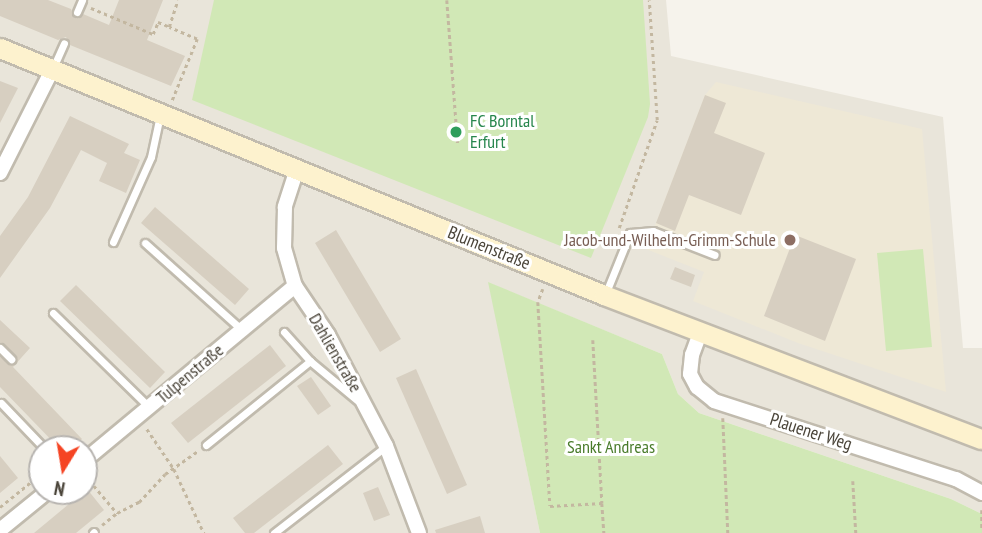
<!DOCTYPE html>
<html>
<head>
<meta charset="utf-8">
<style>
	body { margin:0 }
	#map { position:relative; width:982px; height:533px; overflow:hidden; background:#f6f3ec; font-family:"PT Sans Narrow",sans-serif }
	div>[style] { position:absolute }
	.residential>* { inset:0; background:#e9e5da }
	.education>* { inset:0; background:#eee8d6 }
	.green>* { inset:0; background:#d1e8b6 }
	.building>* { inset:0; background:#d7cfc1 }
	.path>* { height:2.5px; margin-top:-1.25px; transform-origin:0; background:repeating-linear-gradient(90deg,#c3b7a0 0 3.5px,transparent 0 7px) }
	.roads { filter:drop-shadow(2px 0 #c1bbae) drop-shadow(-2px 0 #c1bbae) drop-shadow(0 2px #c1bbae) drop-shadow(0 -2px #c1bbae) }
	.lane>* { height:7px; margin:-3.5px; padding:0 3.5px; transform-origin:3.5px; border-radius:3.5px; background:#fff }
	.street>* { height:14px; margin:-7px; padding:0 7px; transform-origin:7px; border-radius:7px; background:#fff }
	.secondary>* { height:19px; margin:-9.5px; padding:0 9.5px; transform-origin:9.5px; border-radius:9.5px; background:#fdf2ce }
	.dots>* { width:19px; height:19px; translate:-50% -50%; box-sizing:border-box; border:4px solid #fff; border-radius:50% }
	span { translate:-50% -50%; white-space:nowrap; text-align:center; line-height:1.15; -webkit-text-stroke:6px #fff; paint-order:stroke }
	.leisure-label { font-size:18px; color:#27864d }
	.left { translate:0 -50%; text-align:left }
	.education-label { font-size:18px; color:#785e54 }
	.right { translate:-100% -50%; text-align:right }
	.street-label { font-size:18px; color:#4a4439 }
	.park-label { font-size:18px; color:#4a7c2c }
	.north { position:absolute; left:28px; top:435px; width:70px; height:70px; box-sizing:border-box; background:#fff; border:2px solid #b7b4b0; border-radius:50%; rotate:191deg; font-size:19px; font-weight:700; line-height:28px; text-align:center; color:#4a4439 }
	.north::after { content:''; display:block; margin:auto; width:24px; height:32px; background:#f54423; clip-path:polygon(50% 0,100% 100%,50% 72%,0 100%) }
</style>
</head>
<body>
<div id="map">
	<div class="residential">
		<div style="clip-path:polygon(evenodd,0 0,666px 0,671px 56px,943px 117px,963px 348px,982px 348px,982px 514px,951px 499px,699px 413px,678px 394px,662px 354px,489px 283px,540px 533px,0 533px,0 0,42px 449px,84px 449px,84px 491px,42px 491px,42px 449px)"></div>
	</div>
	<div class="education">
		<div style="clip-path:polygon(716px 82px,922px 129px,946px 392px,798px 343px,693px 301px,704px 272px,646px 249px,705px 95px)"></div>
	</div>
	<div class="green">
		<div style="clip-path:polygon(214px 0,643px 0,650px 104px,648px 117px,591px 258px,192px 100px)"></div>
		<div style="clip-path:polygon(923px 249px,932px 347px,886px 351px,877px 253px)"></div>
		<div style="clip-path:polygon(488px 282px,662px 354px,678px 394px,699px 413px,951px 499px,982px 514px,982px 533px,540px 533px)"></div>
	</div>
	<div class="building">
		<div style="clip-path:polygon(0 0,48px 0,71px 9px,75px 18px,83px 14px,109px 25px,119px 0,163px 0,147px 40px,185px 56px,171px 86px,70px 45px,66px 37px,58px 40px,0 16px)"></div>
		<div style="clip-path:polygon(0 81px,18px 88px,0 123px)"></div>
		<div style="clip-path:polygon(705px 95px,726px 103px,714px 133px,765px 153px,741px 215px,689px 195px,675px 231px,656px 223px)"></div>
		<div style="clip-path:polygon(70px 116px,129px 144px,124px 153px,140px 160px,126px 193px,99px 181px,107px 163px,81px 150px,50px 208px,0 278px,0 236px,28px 197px)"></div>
		<div style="clip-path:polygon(155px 207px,249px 289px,235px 305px,141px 223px)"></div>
		<div style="clip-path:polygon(336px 230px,401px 339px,380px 352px,315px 243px)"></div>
		<div style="clip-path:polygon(795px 235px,856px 259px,825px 341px,764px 316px)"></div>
		<div style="clip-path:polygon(675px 267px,695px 275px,691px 287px,670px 279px)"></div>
		<div style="clip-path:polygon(76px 285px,165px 372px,150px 388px,60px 301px)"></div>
		<div style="clip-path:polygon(0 320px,30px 348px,13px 367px,82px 439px,72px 449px,60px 449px,0 387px,0 357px,10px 365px,17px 360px,0 342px)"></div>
		<div style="clip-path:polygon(270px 345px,286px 366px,188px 443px,171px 423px)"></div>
		<div style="clip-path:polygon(416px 369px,467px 485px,447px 494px,396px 378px)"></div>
		<div style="clip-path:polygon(311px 377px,331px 406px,318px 415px,297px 386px)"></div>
		<div style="clip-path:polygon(328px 445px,343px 464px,254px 533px,245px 533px,233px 518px)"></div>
		<div style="clip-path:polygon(0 456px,18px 478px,0 493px)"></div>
		<div style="clip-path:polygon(378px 487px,390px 515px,374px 521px,363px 493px)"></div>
		<div style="clip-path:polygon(87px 489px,104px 510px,87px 524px,76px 533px,34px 533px)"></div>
		<div style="clip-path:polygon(480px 516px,485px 533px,436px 533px,435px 530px)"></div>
	</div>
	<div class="path">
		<div style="left:447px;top:0;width:147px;rotate:85.7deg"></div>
		<div style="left:91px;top:8px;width:67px;rotate:22.8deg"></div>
		<div style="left:153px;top:34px;width:13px;rotate:-67deg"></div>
		<div style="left:158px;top:22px;width:11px;rotate:22deg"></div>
		<div style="left:172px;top:100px;width:66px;rotate:-67.7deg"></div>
		<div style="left:197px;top:39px;width:30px;rotate:-157deg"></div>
		<div style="left:169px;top:27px;width:28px;rotate:-72deg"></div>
		<div style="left:619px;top:228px;width:114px;rotate:-70.6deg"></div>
		<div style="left:657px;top:120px;width:120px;rotate:-93.8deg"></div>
		<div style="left:543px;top:289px;width:14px;rotate:111deg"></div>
		<div style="left:538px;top:302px;width:204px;rotate:86.6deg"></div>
		<div style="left:550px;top:506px;width:52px;rotate:-3.3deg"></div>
		<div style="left:602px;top:503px;width:30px;rotate:86deg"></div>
		<div style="left:593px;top:340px;width:163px;rotate:86.8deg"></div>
		<div style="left:723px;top:418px;width:115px;rotate:87.5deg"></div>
		<div style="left:147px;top:429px;width:48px;rotate:56deg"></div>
		<div style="left:174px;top:469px;width:71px;rotate:64.9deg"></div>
		<div style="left:85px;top:475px;width:50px;rotate:49.9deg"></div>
		<div style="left:853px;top:481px;width:52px;rotate:86.7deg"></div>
		<div style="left:0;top:507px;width:54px;rotate:-39deg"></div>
		<div style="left:982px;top:510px;width:18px;rotate:90deg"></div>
		<div style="left:102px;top:525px;width:19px;rotate:-39deg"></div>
		<div style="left:117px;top:513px;width:25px;rotate:-27deg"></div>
		<div style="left:139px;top:502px;width:38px;rotate:-47deg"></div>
		<div style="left:165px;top:474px;width:40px;rotate:-34.9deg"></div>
	</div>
	<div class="roads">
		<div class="lane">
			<div style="left:77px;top:12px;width:13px;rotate:-67deg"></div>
			<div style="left:53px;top:68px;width:27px;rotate:-66deg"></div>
			<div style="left:113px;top:242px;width:93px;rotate:-65.9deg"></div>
			<div style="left:151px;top:157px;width:43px;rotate:-77.9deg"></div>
			<div style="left:145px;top:243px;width:130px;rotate:41.9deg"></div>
			<div style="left:605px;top:295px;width:67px;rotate:-68deg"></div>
			<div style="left:630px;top:233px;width:23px;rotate:-5deg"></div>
			<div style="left:653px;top:231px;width:66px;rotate:21.2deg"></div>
			<div style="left:53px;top:313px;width:134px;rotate:44.4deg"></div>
			<div style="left:284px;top:332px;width:39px;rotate:48deg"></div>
			<div style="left:310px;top:361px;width:61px;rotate:39.7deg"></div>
			<div style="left:0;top:348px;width:16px;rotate:45deg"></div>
			<div style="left:1px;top:403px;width:64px;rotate:46.3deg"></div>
			<div style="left:206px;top:445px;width:134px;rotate:-38.9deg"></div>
			<div style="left:93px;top:533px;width:1px;rotate:-45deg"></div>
			<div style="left:274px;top:533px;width:142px;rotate:-37.8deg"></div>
		</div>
		<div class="street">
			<div style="left:297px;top:169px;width:40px;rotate:108deg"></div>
			<div style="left:285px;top:207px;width:41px;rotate:91.4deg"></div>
			<div style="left:284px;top:248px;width:40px;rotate:74deg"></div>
			<div style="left:295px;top:286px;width:59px;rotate:56deg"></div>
			<div style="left:328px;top:335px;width:125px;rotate:62.4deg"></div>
			<div style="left:386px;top:446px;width:93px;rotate:69.2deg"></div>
			<div style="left:0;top:173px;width:115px;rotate:-63.2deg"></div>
			<div style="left:700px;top:333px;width:23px;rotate:110deg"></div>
			<div style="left:692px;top:355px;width:19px;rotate:96deg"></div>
			<div style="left:690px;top:374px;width:15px;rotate:62deg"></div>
			<div style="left:697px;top:387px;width:22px;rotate:39deg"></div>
			<div style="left:714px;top:401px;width:254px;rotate:17.9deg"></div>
			<div style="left:956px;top:479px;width:30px;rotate:28deg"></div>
			<div style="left:84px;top:461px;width:274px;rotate:-39.7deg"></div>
			<div style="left:0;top:530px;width:62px;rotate:-39.1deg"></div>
		</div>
		<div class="secondary">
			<div style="left:0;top:48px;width:653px;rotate:22.24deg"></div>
			<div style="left:604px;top:295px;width:404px;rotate:20.9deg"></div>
		</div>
	</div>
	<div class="dots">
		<div style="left:456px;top:132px;background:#2e9e5b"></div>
		<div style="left:790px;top:240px;background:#8d6e63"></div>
	</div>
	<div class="leisure-label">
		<span class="left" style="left:470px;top:132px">FC Borntal<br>Erfurt</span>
	</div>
	<div class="education-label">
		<span class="right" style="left:776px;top:240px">Jacob-und-Wilhelm-Grimm-Schule</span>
	</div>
	<div class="street-label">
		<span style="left:489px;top:248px;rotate:22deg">Blumenstraße</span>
		<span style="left:335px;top:353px;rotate:60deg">Dahlienstraße</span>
		<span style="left:190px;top:374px;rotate:-40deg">Tulpenstraße</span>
		<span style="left:811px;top:432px;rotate:18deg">Plauener Weg</span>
	</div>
	<div class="park-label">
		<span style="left:611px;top:447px">Sankt Andreas</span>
	</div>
	<div class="north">N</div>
</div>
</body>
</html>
